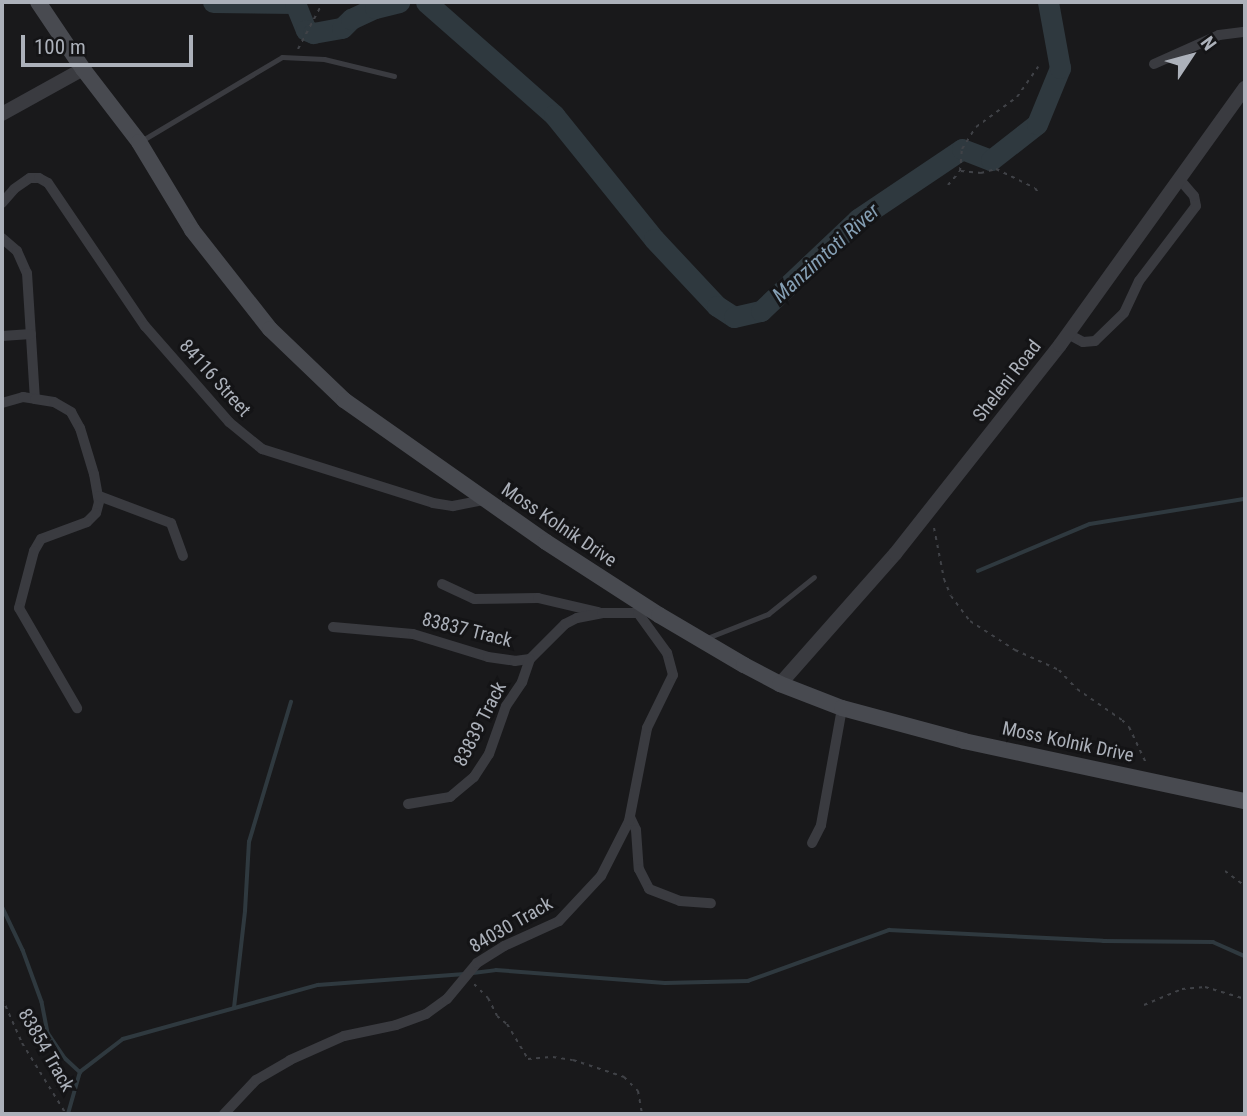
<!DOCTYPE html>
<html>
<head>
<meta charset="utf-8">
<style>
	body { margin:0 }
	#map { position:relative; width:1247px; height:1116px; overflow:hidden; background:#19191b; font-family:"Roboto Condensed",sans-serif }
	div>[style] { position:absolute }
	.stream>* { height:3.5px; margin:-1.75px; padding:0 1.75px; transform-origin:1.75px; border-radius:1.75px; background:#2f393f }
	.river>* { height:21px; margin:-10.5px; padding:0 10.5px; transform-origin:10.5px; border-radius:10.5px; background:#2f393f }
	.path>* { height:2px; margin-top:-1px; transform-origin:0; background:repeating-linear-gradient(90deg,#404247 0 3.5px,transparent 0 8.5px) }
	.service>* { height:5px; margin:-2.5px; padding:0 2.5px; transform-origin:2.5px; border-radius:2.5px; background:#3a3b40 }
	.minor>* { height:10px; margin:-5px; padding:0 5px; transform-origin:5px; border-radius:5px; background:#3a3b40 }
	.tertiary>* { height:14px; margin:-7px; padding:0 7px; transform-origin:7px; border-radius:7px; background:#3a3b40 }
	.secondary>* { height:16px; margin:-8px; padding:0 8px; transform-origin:8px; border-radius:8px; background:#484a50 }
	span { translate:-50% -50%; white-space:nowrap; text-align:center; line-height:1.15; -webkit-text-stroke:6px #141416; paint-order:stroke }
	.street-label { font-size:19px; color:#acb1ba }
	.water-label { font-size:21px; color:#859fb4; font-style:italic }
	.frame { position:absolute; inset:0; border:4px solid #acb1ba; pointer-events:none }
	.north { position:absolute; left:1156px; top:21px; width:70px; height:70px; -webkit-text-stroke:5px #141416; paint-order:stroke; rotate:54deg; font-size:19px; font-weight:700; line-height:28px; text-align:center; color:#acb1ba }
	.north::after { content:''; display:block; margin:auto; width:24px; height:32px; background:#acb1ba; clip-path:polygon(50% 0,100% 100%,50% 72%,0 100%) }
	.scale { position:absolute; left:21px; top:35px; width:172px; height:32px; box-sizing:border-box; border:4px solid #acb1ba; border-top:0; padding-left:9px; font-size:21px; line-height:24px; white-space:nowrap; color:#acb1ba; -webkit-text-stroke:5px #141416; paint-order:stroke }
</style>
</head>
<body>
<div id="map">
	<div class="stream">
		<div style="left:295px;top:2px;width:1px;rotate:90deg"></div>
		<div style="left:978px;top:571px;width:121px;rotate:-22.8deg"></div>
		<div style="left:1090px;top:524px;width:157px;rotate:-9.2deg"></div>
		<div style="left:2px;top:906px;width:49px;rotate:64.5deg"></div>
		<div style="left:23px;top:950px;width:55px;rotate:69.9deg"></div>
		<div style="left:42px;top:1002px;width:32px;rotate:79deg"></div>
		<div style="left:48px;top:1033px;width:30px;rotate:56deg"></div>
		<div style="left:65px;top:1058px;width:21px;rotate:43deg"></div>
		<div style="left:473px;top:973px;width:23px;rotate:-7deg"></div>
		<div style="left:496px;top:970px;width:169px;rotate:4.4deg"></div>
		<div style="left:665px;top:983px;width:83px;rotate:-1.4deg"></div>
		<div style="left:748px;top:981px;width:150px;rotate:-19.9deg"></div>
		<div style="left:889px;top:930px;width:214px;rotate:2.9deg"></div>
		<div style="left:1103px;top:941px;width:110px;rotate:0.5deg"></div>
		<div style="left:1213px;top:942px;width:35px;rotate:24deg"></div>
		<div style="left:234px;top:1008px;width:98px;rotate:-83.5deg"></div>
		<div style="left:245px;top:911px;width:69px;rotate:-86.7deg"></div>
		<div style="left:249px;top:842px;width:146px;rotate:-73.3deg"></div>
		<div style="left:68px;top:1114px;width:44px;rotate:-74.1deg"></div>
		<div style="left:80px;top:1072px;width:54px;rotate:-37.5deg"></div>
		<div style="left:123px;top:1039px;width:202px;rotate:-15.5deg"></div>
		<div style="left:318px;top:985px;width:147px;rotate:-4.3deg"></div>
	</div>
	<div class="river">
		<div style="left:213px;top:2px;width:82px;rotate:0.7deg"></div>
		<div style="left:295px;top:3px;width:29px;rotate:68deg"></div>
		<div style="left:306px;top:30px;width:8px;rotate:23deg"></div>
		<div style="left:313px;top:33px;width:29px;rotate:-10deg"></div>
		<div style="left:342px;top:28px;width:13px;rotate:-45deg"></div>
		<div style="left:351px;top:19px;width:26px;rotate:-25deg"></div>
		<div style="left:375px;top:8px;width:25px;rotate:-14deg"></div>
		<div style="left:426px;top:2px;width:171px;rotate:41.4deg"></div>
		<div style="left:554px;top:115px;width:159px;rotate:51.1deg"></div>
		<div style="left:654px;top:239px;width:92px;rotate:46.8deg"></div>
		<div style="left:717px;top:306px;width:20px;rotate:33deg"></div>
		<div style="left:734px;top:317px;width:28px;rotate:-13deg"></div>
		<div style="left:761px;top:311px;width:134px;rotate:-43.5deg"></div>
		<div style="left:858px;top:219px;width:125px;rotate:-33.9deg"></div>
		<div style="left:962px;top:149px;width:31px;rotate:21deg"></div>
		<div style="left:991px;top:160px;width:58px;rotate:-38deg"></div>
		<div style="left:1037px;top:124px;width:61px;rotate:-67.7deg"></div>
		<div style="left:1060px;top:68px;width:67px;rotate:-100.3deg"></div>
	</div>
	<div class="path">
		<div style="left:298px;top:49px;width:53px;rotate:-62deg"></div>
		<div style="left:961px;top:171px;width:20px;rotate:6deg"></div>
		<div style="left:981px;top:173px;width:16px;rotate:-15deg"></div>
		<div style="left:996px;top:169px;width:43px;rotate:26deg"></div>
		<div style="left:1035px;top:188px;width:7px;rotate:56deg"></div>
		<div style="left:948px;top:185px;width:18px;rotate:-49deg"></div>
		<div style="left:960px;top:171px;width:22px;rotate:-85deg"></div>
		<div style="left:962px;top:149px;width:26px;rotate:-58deg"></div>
		<div style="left:976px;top:127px;width:51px;rotate:-36.2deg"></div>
		<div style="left:1017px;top:97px;width:37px;rotate:-55deg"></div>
		<div style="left:934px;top:528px;width:52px;rotate:78.9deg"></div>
		<div style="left:944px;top:579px;width:18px;rotate:68deg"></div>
		<div style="left:951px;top:596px;width:31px;rotate:53deg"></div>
		<div style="left:970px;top:621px;width:54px;rotate:32.8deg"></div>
		<div style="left:1015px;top:650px;width:48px;rotate:24.4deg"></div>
		<div style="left:1059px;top:670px;width:26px;rotate:47deg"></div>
		<div style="left:1077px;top:689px;width:55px;rotate:34.6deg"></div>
		<div style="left:1122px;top:720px;width:10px;rotate:45deg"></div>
		<div style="left:1129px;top:727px;width:42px;rotate:64.7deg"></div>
		<div style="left:1225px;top:871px;width:25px;rotate:37deg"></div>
		<div style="left:474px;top:984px;width:20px;rotate:45deg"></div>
		<div style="left:488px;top:998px;width:20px;rotate:63deg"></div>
		<div style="left:497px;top:1016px;width:13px;rotate:39deg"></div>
		<div style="left:507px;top:1024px;width:41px;rotate:59deg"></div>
		<div style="left:528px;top:1059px;width:25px;rotate:-5deg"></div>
		<div style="left:553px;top:1057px;width:20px;rotate:9deg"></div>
		<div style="left:573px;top:1060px;width:54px;rotate:18.4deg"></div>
		<div style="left:624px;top:1077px;width:20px;rotate:45deg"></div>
		<div style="left:638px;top:1091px;width:23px;rotate:80deg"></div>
		<div style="left:2px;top:998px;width:49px;rotate:66deg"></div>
		<div style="left:22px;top:1043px;width:84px;rotate:58.2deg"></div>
		<div style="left:1144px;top:1005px;width:41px;rotate:-22.8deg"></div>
		<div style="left:1182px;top:989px;width:23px;rotate:-5deg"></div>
		<div style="left:1205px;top:987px;width:42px;rotate:16.7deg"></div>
	</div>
	<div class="service">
		<div style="left:141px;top:141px;width:164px;rotate:-30.8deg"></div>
		<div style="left:282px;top:57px;width:42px;rotate:2.7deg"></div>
		<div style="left:324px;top:59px;width:72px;rotate:13.7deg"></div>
		<div style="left:707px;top:638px;width:66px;rotate:-21.5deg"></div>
		<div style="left:768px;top:614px;width:59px;rotate:-38.8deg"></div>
	</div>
	<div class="minor">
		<div style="left:1154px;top:64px;width:71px;rotate:-24deg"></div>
		<div style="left:1219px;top:35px;width:26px;rotate:-7deg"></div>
		<div style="left:2px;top:203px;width:18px;rotate:-49deg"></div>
		<div style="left:14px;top:189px;width:19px;rotate:-35deg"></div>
		<div style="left:30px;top:178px;width:9px"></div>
		<div style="left:39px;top:178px;width:10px;rotate:29deg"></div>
		<div style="left:48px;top:183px;width:173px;rotate:55.9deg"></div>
		<div style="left:145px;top:326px;width:128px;rotate:48.8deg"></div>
		<div style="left:229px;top:422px;width:43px;rotate:39.3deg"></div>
		<div style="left:262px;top:449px;width:179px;rotate:17.5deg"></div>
		<div style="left:433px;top:503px;width:20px;rotate:9deg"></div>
		<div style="left:453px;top:506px;width:32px;rotate:-11deg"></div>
		<div style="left:2px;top:238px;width:20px;rotate:41deg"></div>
		<div style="left:17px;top:251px;width:24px;rotate:66deg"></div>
		<div style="left:27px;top:273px;width:126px;rotate:86.4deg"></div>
		<div style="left:1068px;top:334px;width:17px;rotate:28deg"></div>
		<div style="left:1083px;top:342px;width:12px;rotate:-5deg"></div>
		<div style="left:1095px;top:341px;width:40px;rotate:-44deg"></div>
		<div style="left:1124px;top:313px;width:35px;rotate:-65deg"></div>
		<div style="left:1139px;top:281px;width:94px;rotate:-52.8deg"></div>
		<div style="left:1196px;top:206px;width:10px;rotate:-101deg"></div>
		<div style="left:1194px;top:196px;width:21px;rotate:-131deg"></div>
		<div style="left:2px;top:336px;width:29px;rotate:-4deg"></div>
		<div style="left:2px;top:403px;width:22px;rotate:-16deg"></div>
		<div style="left:23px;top:397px;width:12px;rotate:9deg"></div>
		<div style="left:35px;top:399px;width:19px;rotate:9deg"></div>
		<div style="left:54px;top:402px;width:20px;rotate:30deg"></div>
		<div style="left:71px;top:412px;width:18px;rotate:61deg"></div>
		<div style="left:80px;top:428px;width:48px;rotate:73.1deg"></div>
		<div style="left:94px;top:474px;width:28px;rotate:80deg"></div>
		<div style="left:99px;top:502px;width:11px;rotate:105deg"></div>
		<div style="left:96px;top:513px;width:13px;rotate:135deg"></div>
		<div style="left:87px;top:522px;width:49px;rotate:159.7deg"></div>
		<div style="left:41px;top:539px;width:14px;rotate:120deg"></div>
		<div style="left:34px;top:551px;width:59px;rotate:104.7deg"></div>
		<div style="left:19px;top:608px;width:116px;rotate:59.9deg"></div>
		<div style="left:99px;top:496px;width:77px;rotate:20.6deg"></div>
		<div style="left:171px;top:523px;width:35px;rotate:70deg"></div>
		<div style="left:442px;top:584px;width:35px;rotate:25deg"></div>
		<div style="left:474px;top:599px;width:64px;rotate:-0.9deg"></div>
		<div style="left:538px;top:598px;width:62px;rotate:13.1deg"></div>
		<div style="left:333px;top:627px;width:80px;rotate:5deg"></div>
		<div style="left:413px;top:634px;width:78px;rotate:17deg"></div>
		<div style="left:488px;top:657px;width:27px;rotate:8deg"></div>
		<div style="left:515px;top:661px;width:15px;rotate:-8deg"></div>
		<div style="left:530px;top:659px;width:49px;rotate:-45deg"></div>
		<div style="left:565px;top:624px;width:13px;rotate:-27deg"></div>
		<div style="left:577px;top:618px;width:25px;rotate:-11deg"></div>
		<div style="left:602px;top:613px;width:40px"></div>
		<div style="left:408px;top:804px;width:43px;rotate:-9.5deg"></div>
		<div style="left:450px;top:797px;width:31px;rotate:-40deg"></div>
		<div style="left:474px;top:777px;width:27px;rotate:-57deg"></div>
		<div style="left:489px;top:754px;width:51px;rotate:-70.5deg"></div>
		<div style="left:506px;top:706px;width:29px;rotate:-56deg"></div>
		<div style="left:522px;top:682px;width:24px;rotate:-71deg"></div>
		<div style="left:630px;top:817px;width:14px;rotate:65deg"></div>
		<div style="left:636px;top:830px;width:39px;rotate:86deg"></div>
		<div style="left:639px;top:869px;width:22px;rotate:63deg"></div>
		<div style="left:649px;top:889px;width:33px;rotate:21deg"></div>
		<div style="left:680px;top:901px;width:31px;rotate:4deg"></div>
		<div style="left:812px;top:843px;width:20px;rotate:-63deg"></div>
		<div style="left:821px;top:825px;width:119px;rotate:-79.8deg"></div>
		<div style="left:224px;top:1114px;width:47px;rotate:-46.7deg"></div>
		<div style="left:256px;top:1080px;width:39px;rotate:-30deg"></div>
		<div style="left:290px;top:1060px;width:59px;rotate:-24deg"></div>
		<div style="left:344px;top:1036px;width:53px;rotate:-11.9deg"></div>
		<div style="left:396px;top:1025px;width:32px;rotate:-20deg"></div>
		<div style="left:426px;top:1014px;width:26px;rotate:-36deg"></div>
		<div style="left:447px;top:999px;width:47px;rotate:-50.2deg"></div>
		<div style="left:477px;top:963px;width:32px;rotate:-32deg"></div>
		<div style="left:504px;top:946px;width:60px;rotate:-24.4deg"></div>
		<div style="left:559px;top:921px;width:62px;rotate:-47deg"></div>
		<div style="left:601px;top:876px;width:62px;rotate:-63deg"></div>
		<div style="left:629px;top:821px;width:95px;rotate:-79deg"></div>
		<div style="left:647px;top:728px;width:59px;rotate:-63.9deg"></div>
		<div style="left:673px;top:675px;width:23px;rotate:-105deg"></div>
		<div style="left:667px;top:653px;width:49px;rotate:-125.9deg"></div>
	</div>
	<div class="tertiary">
		<div style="left:2px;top:114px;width:93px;rotate:-29.1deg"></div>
		<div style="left:780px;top:684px;width:174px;rotate:-48.5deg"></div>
		<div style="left:895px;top:554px;width:266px;rotate:-51.7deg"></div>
		<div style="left:1060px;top:345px;width:317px;rotate:-54.3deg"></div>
	</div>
	<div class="secondary">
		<div style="left:38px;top:2px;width:81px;rotate:56.1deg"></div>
		<div style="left:83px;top:69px;width:92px;rotate:52.5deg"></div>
		<div style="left:139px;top:142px;width:103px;rotate:58.9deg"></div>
		<div style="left:192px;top:230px;width:126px;rotate:51.8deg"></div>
		<div style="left:270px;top:329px;width:103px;rotate:43.8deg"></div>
		<div style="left:344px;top:400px;width:247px;rotate:35.1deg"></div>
		<div style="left:546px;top:542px;width:135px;rotate:32.9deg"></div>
		<div style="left:659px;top:615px;width:99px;rotate:30.5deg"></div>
		<div style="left:744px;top:665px;width:41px;rotate:27.8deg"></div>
		<div style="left:780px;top:684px;width:66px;rotate:21.2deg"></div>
		<div style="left:842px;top:708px;width:126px;rotate:15.1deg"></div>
		<div style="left:964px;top:741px;width:287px;rotate:12.1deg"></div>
	</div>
	<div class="street-label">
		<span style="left:215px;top:378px;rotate:48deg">84116 Street</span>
		<span style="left:1007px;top:381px;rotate:-52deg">Sheleni Road</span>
		<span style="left:559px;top:525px;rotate:34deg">Moss Kolnik Drive</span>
		<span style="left:467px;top:630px;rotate:14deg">83837 Track</span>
		<span style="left:480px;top:724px;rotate:-63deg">83839 Track</span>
		<span style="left:1068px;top:742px;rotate:12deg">Moss Kolnik Drive</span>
		<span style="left:511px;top:925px;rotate:-30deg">84030 Track</span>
		<span style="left:46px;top:1050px;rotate:60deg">83854 Track</span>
	</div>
	<div class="water-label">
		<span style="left:826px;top:253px;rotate:-42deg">Manzimtoti River</span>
	</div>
	<div class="frame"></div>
	<div class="north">N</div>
	<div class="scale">100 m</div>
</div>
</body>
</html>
